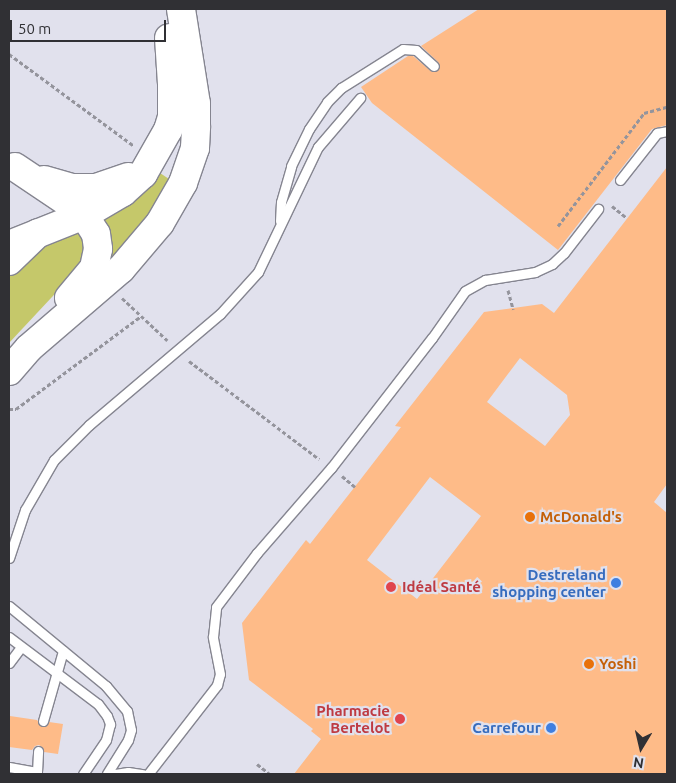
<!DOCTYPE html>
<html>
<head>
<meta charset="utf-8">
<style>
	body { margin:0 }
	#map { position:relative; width:676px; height:783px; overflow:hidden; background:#e1e1ed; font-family:Ubuntu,sans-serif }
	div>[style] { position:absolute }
	.green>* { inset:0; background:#c5c86a }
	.building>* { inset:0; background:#febb88 }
	.path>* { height:3px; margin-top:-1.5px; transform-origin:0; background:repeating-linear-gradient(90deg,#94949c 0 4px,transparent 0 6.5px) }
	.roads { filter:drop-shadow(1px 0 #858590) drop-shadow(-1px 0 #858590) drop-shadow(0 1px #858590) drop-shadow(0 -1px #858590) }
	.lane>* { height:9px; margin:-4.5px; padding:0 4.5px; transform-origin:4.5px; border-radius:4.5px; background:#fff }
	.primary>* { height:28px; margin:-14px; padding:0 14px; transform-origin:14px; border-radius:14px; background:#fff }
	.highway>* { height:28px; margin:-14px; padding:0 14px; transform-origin:14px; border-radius:14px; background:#fff }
	.dots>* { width:14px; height:14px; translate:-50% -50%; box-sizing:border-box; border:2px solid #e1e1ed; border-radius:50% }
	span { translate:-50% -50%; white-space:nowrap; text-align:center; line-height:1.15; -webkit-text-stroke:4.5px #e1e1ed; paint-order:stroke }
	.food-label { font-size:15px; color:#c56008; font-weight:700 }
	.left { translate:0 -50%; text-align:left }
	.shop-label { font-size:15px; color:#366cbe; font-weight:700 }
	.right { translate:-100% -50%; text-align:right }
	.health-label { font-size:15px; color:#be3a42; font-weight:700 }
	.frame { position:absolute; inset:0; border:10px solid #303034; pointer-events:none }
	.north { position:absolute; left:616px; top:723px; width:50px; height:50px; -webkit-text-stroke:4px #e1e1ed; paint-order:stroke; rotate:189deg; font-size:14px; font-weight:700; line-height:20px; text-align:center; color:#303034 }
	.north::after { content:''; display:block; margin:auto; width:18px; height:22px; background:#303034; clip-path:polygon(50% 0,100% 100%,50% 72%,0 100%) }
	.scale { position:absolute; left:10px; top:20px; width:156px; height:22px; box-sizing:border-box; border:2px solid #303034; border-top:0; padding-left:6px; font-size:15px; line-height:18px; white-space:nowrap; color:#303034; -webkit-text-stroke:4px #e1e1ed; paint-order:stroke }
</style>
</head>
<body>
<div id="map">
	<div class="green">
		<div style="clip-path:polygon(157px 171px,169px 179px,137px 235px,116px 255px,107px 259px,98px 215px)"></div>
		<div style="clip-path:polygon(71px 227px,84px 238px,86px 252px,80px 267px,9px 343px,9px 269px)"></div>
	</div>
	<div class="building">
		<div style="clip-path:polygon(479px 9px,667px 9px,667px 125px,652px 129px,558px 250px,372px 103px,361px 87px,408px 56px,413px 56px,432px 72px,438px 70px,440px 67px,438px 62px,421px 46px)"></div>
		<div style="clip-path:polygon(evenodd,667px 167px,667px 484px,654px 502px,667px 513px,667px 774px,294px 774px,321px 739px,311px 731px,313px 729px,249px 680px,242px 623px,306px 540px,310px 544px,357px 484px,401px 427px,395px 426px,484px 312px,542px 304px,554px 313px,667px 167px,520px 358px,567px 395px,570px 415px,545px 446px,487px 402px,520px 358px,667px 167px,430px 477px,481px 516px,417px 599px,367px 560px,430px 477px)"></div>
		<div style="clip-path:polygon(10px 716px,37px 720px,42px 727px,47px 726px,49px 722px,63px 724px,58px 754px,44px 752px,43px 748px,39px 745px,35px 746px,32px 750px,9px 747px)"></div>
	</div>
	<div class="path">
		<div style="left:9px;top:54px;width:154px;rotate:36.3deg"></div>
		<div style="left:612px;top:206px;width:19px;rotate:39deg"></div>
		<div style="left:558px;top:226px;width:142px;rotate:-52.7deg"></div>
		<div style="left:644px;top:113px;width:24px;rotate:-15deg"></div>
		<div style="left:508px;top:290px;width:20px;rotate:75deg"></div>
		<div style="left:122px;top:298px;width:62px;rotate:43deg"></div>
		<div style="left:189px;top:361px;width:163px;rotate:37deg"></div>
		<div style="left:9px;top:409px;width:7px"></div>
		<div style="left:16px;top:409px;width:156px;rotate:-36.6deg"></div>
		<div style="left:342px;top:476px;width:17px;rotate:40deg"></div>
		<div style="left:257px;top:764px;width:16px;rotate:38deg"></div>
	</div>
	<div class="roads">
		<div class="lane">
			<div style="left:620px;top:180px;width:60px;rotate:-51.8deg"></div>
			<div style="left:657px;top:133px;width:10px;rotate:-11deg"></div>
			<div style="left:280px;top:221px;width:19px;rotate:-87deg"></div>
			<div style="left:281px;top:202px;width:37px;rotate:-74deg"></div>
			<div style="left:291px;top:166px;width:41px;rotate:-64.1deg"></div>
			<div style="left:309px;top:129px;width:32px;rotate:-56deg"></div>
			<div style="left:327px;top:102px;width:20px;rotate:-45deg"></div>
			<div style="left:341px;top:88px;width:73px;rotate:-32.2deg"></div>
			<div style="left:403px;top:49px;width:13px;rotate:4deg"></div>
			<div style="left:416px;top:50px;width:24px;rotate:42deg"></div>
			<div style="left:9px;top:558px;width:51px;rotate:-71.6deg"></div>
			<div style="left:25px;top:510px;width:58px;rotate:-59.9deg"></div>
			<div style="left:54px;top:460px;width:49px;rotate:-45deg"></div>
			<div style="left:89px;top:425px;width:172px;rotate:-40.3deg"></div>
			<div style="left:220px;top:314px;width:57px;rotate:-47.9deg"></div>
			<div style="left:258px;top:272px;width:139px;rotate:-64.4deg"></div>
			<div style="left:318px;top:147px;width:65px;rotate:-49.4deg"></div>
			<div style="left:9px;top:606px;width:126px;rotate:39.5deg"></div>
			<div style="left:106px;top:686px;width:33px;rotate:50deg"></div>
			<div style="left:127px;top:711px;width:19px;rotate:78deg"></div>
			<div style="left:131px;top:730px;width:10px;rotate:107deg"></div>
			<div style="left:128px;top:740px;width:40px;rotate:122deg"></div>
			<div style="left:9px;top:637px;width:111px;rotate:37deg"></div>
			<div style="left:98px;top:704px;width:15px;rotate:53deg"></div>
			<div style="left:107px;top:716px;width:9px;rotate:69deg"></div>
			<div style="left:110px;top:724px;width:16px;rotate:104deg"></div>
			<div style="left:106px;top:740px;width:41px;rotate:124.1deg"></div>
			<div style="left:9px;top:663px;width:20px;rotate:-53deg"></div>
			<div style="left:43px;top:721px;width:73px;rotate:-74.1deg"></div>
			<div style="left:9px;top:767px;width:28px;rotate:10deg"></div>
			<div style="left:37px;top:772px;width:2px;rotate:90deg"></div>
			<div style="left:37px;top:772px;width:21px;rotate:-87deg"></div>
			<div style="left:115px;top:774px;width:13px;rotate:-9deg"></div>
			<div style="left:128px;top:772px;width:15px;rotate:8deg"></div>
			<div style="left:148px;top:774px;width:113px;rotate:-52.2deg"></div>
			<div style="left:217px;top:685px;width:11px;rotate:-75deg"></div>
			<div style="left:220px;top:674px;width:38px;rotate:-101deg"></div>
			<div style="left:213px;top:637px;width:30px;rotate:-84deg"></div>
			<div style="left:216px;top:607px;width:68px;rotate:-52.8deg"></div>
			<div style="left:257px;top:553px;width:113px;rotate:-49deg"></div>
			<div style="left:331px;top:468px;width:165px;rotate:-52.2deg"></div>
			<div style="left:432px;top:338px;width:57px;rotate:-54.9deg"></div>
			<div style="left:465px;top:291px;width:23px;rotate:-29deg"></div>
			<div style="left:485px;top:280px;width:51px;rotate:-9.1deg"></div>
			<div style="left:535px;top:272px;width:19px;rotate:-25deg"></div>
			<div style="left:552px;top:264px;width:16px;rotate:-43deg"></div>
			<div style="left:564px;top:253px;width:56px;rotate:-52.3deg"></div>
		</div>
		<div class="primary">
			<div style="left:9px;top:261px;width:40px;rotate:-44deg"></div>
			<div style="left:9px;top:371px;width:30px;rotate:-49deg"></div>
		</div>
		<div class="highway">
			<div style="left:15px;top:167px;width:73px;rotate:33.9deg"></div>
			<div style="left:76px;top:208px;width:11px;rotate:41deg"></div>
			<div style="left:84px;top:215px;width:22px;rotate:58deg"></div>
			<div style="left:96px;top:234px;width:15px;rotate:82deg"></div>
			<div style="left:98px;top:249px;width:19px;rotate:102deg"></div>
			<div style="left:94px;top:268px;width:39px;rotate:130deg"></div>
			<div style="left:44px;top:180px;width:29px;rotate:16deg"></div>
			<div style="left:72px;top:188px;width:24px"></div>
			<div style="left:96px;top:188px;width:34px;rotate:-19deg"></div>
			<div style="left:9px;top:245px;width:81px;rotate:-21.8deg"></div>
			<div style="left:84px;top:215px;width:45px;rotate:-30.5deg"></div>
			<div style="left:123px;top:192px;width:27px;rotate:-42deg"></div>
			<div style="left:143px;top:174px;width:51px;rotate:-60.4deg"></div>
			<div style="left:168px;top:130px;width:14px;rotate:-73deg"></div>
			<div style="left:172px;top:117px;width:33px;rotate:-90deg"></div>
			<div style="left:172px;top:84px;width:46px;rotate:-93.7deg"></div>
			<div style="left:29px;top:348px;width:121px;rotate:-40.7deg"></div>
			<div style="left:121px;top:269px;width:60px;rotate:-49.7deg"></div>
			<div style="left:160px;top:223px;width:46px;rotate:-60.1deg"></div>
			<div style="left:183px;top:183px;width:37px;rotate:-71deg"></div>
			<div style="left:195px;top:148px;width:22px;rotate:-87deg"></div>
			<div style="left:196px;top:126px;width:22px;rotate:-90deg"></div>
			<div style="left:196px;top:104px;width:96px;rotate:-99deg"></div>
		</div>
	</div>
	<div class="dots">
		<div style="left:530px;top:517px;background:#e8710a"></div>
		<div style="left:616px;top:583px;background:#3f7fe0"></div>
		<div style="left:391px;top:587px;background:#e0444e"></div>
		<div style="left:589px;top:664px;background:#e8710a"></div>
		<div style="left:400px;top:719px;background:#e0444e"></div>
		<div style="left:551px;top:728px;background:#3f7fe0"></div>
	</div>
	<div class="food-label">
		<span class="left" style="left:540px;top:517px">McDonald's</span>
		<span class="left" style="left:599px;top:664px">Yoshi</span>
	</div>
	<div class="shop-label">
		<span class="right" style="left:606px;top:583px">Destreland<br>shopping center</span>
		<span class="right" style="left:541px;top:728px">Carrefour</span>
	</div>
	<div class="health-label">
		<span class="left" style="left:402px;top:587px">Idéal Santé</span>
		<span class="right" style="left:390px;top:719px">Pharmacie<br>Bertelot</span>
	</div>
	<div class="frame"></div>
	<div class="north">N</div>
	<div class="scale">50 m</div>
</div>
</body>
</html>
